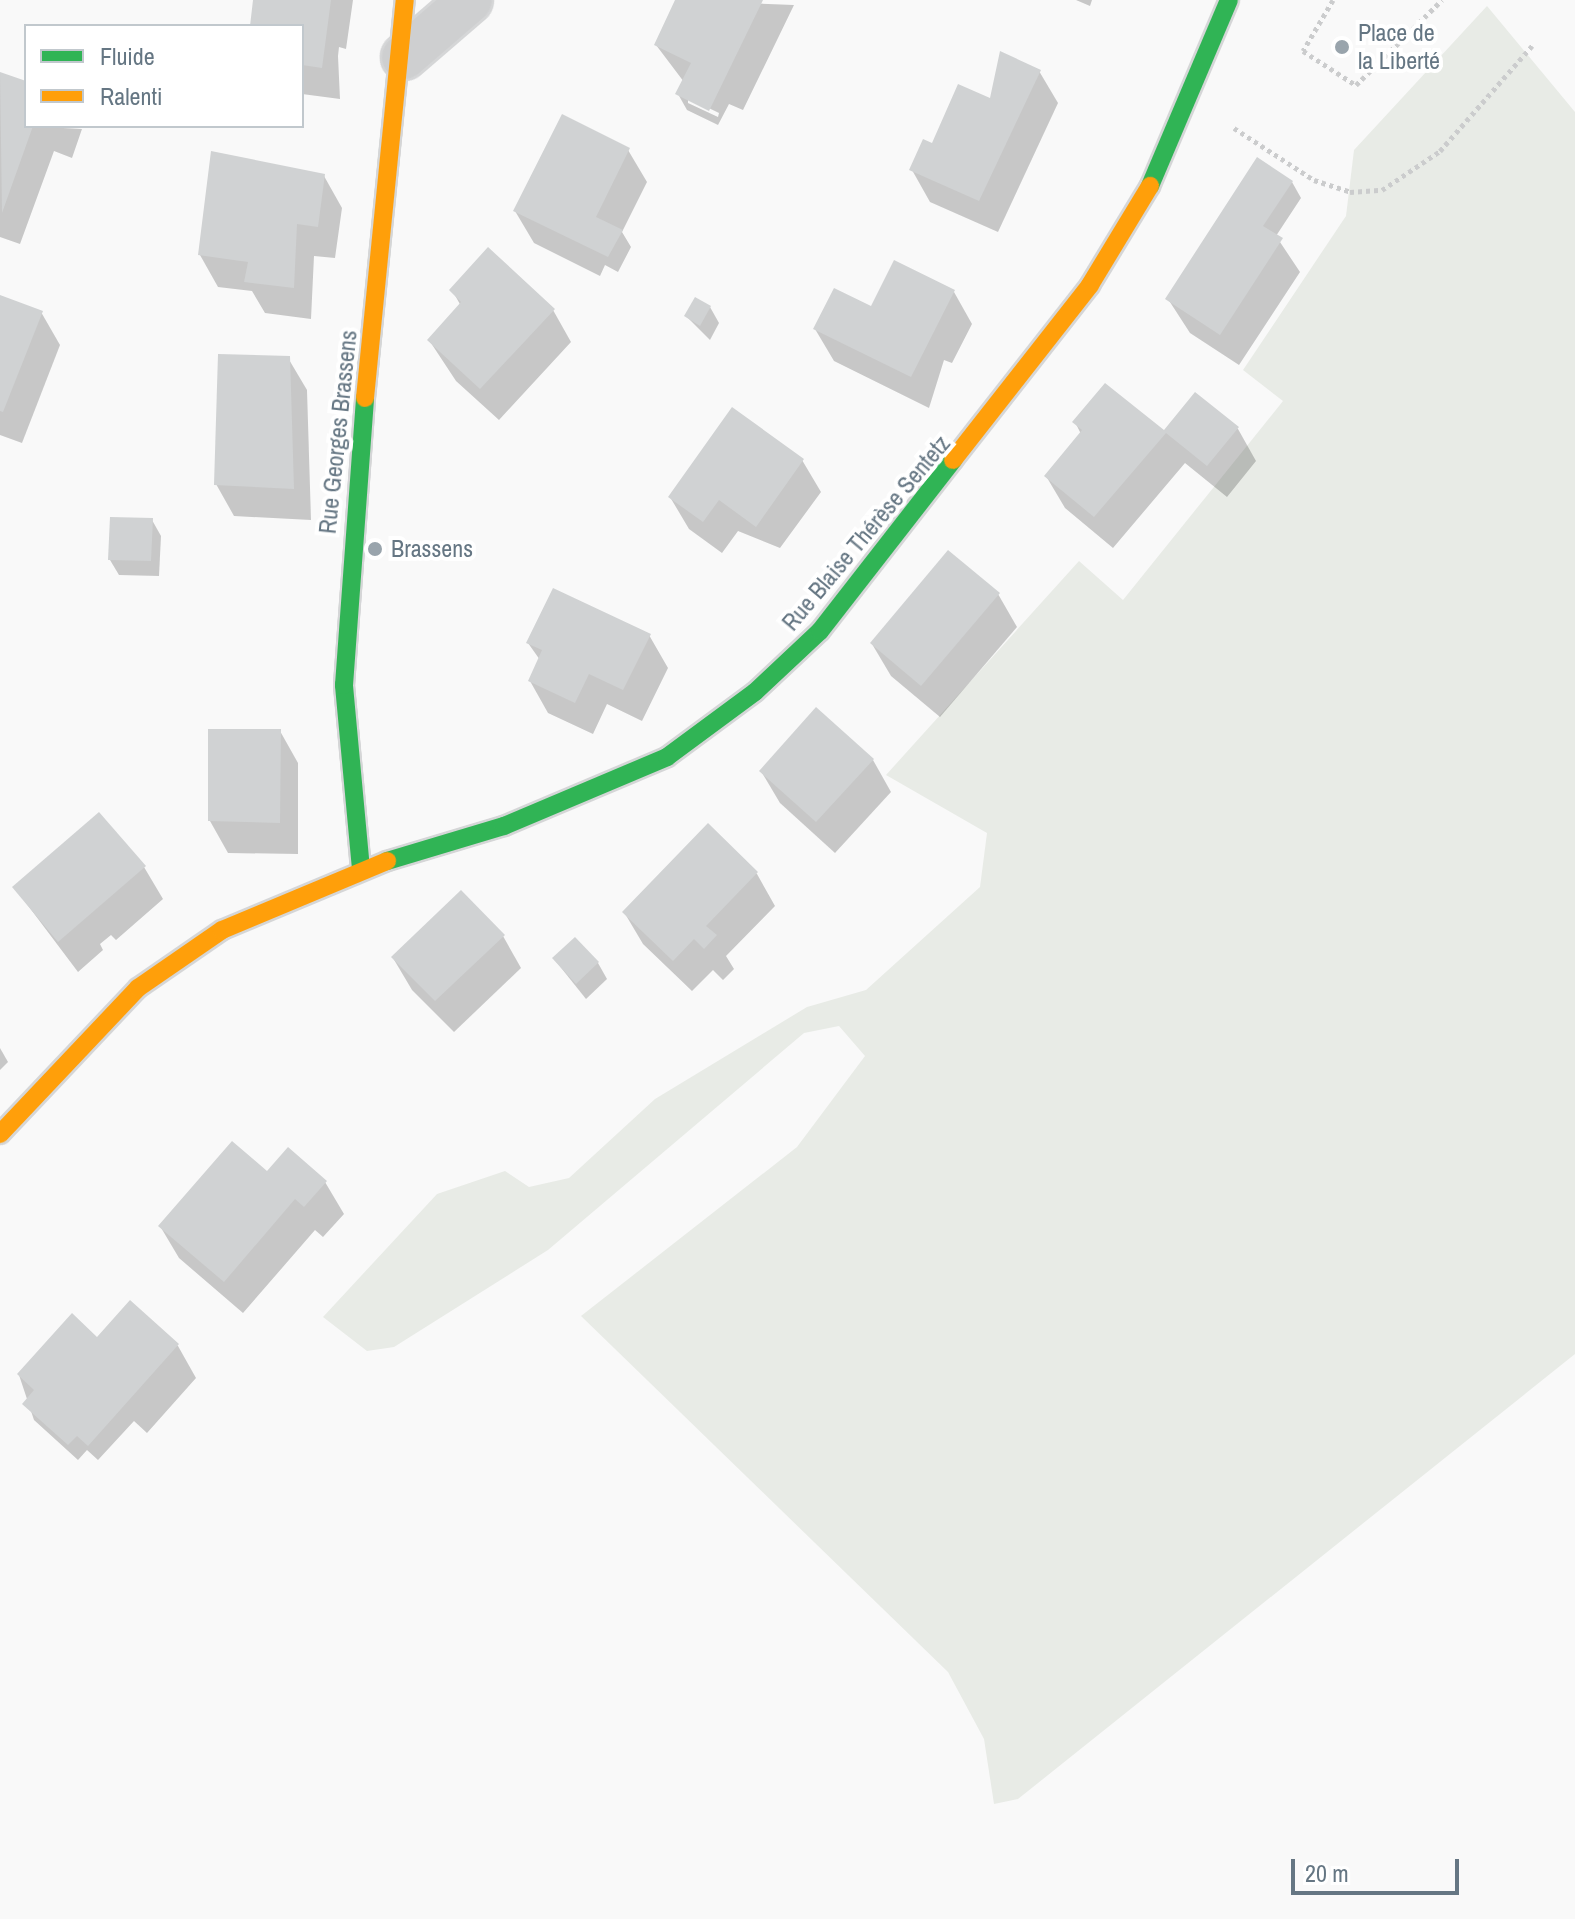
<!DOCTYPE html>
<html>
<head>
<meta charset="utf-8">
<style>
	body { margin:0 }
	#map { position:relative; width:1575px; height:1919px; overflow:hidden; background:#f9f9f9; font-family:"Archivo Narrow",sans-serif }
	div>[style] { position:absolute }
	.green>* { inset:0; background:#e8ebe6 }
	.shadow>* { inset:0; background:#0003 }
	.building>* { inset:0; background:#d0d2d3 }
	.path>* { height:5px; margin-top:-2.5px; transform-origin:0; background:repeating-linear-gradient(90deg,#cbcccd 0 4px,transparent 0 8px) }
	.roads { filter:drop-shadow(2px 0 #d5d6d7) drop-shadow(-2px 0 #d5d6d7) drop-shadow(0 2px #d5d6d7) drop-shadow(0 -2px #d5d6d7) }
	.street>* { height:44px; margin:-22px; padding:0 22px; transform-origin:22px; border-radius:22px; background:#cecfd0 }
	.fast>* { height:18px; margin:-9px; padding:0 9px; transform-origin:9px; border-radius:9px; background:#30b455 }
	.slow>* { height:18px; margin:-9px; padding:0 9px; transform-origin:9px; border-radius:9px; background:#ff9f0a }
	.dots>* { width:22px; height:22px; translate:-50% -50%; box-sizing:border-box; border:4px solid #fff; border-radius:50% }
	span { translate:-50% -50%; white-space:nowrap; text-align:center; line-height:1.15; -webkit-text-stroke:8px #fff; paint-order:stroke }
	.poi-label { font-size:24px; color:#657683 }
	.left { translate:0 -50%; text-align:left }
	.street-label { font-size:24px; color:#657683 }
	.legend { position:absolute; left:24px; top:24px; width:280px; height:104px; box-sizing:border-box; background:#fff; border:2px solid #c1c8cd; margin:0; padding:10px 14px; list-style:none; font-size:24px; color:#657683 }
	.legend li { display:flex; align-items:center; gap:16px; height:40px }
	.legend b { width:40px; border:2px solid #c1c8cd }
	.scale { position:absolute; left:1291px; top:1859px; width:168px; height:36px; box-sizing:border-box; border:4px solid #657683; border-top:0; padding-left:10px; font-size:24px; line-height:28px; white-space:nowrap; color:#657683; -webkit-text-stroke:6px #fff; paint-order:stroke }
</style>
</head>
<body>
<div id="map">
	<div class="green">
		<div style="clip-path:polygon(1487px 6px,1575px 112px,1575px 1354px,1018px 1799px,994px 1804px,984px 1739px,948px 1672px,581px 1316px,797px 1147px,865px 1056px,839px 1026px,804px 1033px,548px 1250px,394px 1347px,367px 1351px,323px 1317px,437px 1194px,505px 1171px,529px 1187px,569px 1178px,655px 1099px,807px 1007px,866px 990px,980px 887px,987px 833px,886px 775px,1079px 561px,1123px 600px,1283px 401px,1243px 370px,1346px 216px,1354px 150px)"></div>
	</div>
	<div class="shadow">
		<div style="clip-path:polygon(258px 0,353px 0,346px 49px,339px 47px,338px 56px,340px 99px,302px 94px,302px 26px,252px 26px)"></div>
		<div style="clip-path:polygon(evenodd,677px 0,794px 5px,743px 110px,729px 104px,718px 125px,687px 110px,678px 94px,684px 82px,656px 45px,677px 0,688px 98px,719px 113px,718px 117px,688px 103px,688px 98px)"></div>
		<div style="clip-path:polygon(1076px 0,1092px 0,1090px 6px)"></div>
		<div style="clip-path:polygon(1039px 71px,1058px 103px,998px 232px,930px 202px,912px 170px,991px 101px)"></div>
		<div style="clip-path:polygon(0 74px,26px 84px,26px 126px,82px 129px,72px 158px,54px 151px,20px 244px,0 237px)"></div>
		<div style="clip-path:polygon(628px 150px,647px 182px,622px 232px,631px 247px,618px 272px,605px 265px,600px 276px,534px 243px,515px 211px)"></div>
		<div style="clip-path:polygon(324px 176px,342px 208px,335px 258px,314px 256px,311px 319px,265px 313px,252px 291px,218px 287px,200px 255px)"></div>
		<div style="clip-path:polygon(1292px 182px,1301px 198px,1276px 236px,1300px 272px,1239px 365px,1190px 333px,1168px 299px)"></div>
		<div style="clip-path:polygon(452px 290px,553px 310px,571px 342px,499px 420px,456px 381px,429px 340px,461px 306px)"></div>
		<div style="clip-path:polygon(954px 292px,972px 324px,952px 363px,944px 360px,929px 408px,834px 361px,815px 329px)"></div>
		<div style="clip-path:polygon(0 297px,41px 312px,60px 345px,22px 443px,0 435px)"></div>
		<div style="clip-path:polygon(710px 307px,719px 323px,710px 340px,686px 316px)"></div>
		<div style="clip-path:polygon(288px 358px,307px 390px,311px 520px,234px 516px,216px 484px)"></div>
		<div style="clip-path:polygon(1196px 395px,1238px 429px,1256px 461px,1227px 497px,1185px 463px,1113px 548px,1065px 508px,1046px 476px,1081px 434px,1075px 422px,1164px 433px)"></div>
		<div style="clip-path:polygon(802px 460px,821px 492px,780px 548px,738px 531px,722px 553px,689px 529px,670px 497px)"></div>
		<div style="clip-path:polygon(152px 520px,161px 536px,159px 576px,119px 575px,110px 560px)"></div>
		<div style="clip-path:polygon(998px 594px,1017px 627px,940px 717px,891px 676px,872px 644px)"></div>
		<div style="clip-path:polygon(649px 635px,668px 668px,642px 721px,607px 704px,593px 734px,548px 713px,530px 681px,540px 660px,528px 643px)"></div>
		<div style="clip-path:polygon(280px 731px,298px 763px,298px 854px,228px 853px,210px 821px)"></div>
		<div style="clip-path:polygon(873px 760px,891px 792px,835px 853px,780px 803px,761px 771px)"></div>
		<div style="clip-path:polygon(708px 826px,757px 874px,775px 906px,726px 956px,734px 969px,723px 980px,713px 970px,692px 991px,643px 944px,624px 912px)"></div>
		<div style="clip-path:polygon(144px 867px,163px 899px,116px 940px,111px 935px,100px 944px,103px 950px,78px 972px,14px 887px)"></div>
		<div style="clip-path:polygon(503px 936px,521px 968px,454px 1032px,412px 990px,393px 958px)"></div>
		<div style="clip-path:polygon(554px 959px,598px 963px,607px 979px,586px 999px)"></div>
		<div style="clip-path:polygon(0 1048px,8px 1062px,0 1070px)"></div>
		<div style="clip-path:polygon(267px 1174px,325px 1182px,344px 1214px,323px 1237px,315px 1230px,243px 1313px,179px 1258px,160px 1226px)"></div>
		<div style="clip-path:polygon(130px 1303px,178px 1346px,196px 1378px,147px 1433px,134px 1421px,98px 1460px,87px 1450px,78px 1460px,34px 1420px,19px 1375px,98px 1340px)"></div>
	</div>
	<div class="building">
		<div style="clip-path:polygon(253px 0,331px 0,322px 68px,302px 65px,302px 26px,250px 26px)"></div>
		<div style="clip-path:polygon(675px 0,763px 0,709px 111px,675px 94px,691px 63px,654px 45px)"></div>
		<div style="clip-path:polygon(1000px 51px,1041px 70px,979px 201px,909px 170px,923px 139px,932px 143px,958px 84px,990px 98px)"></div>
		<div style="clip-path:polygon(0 72px,26px 81px,26px 126px,33px 126px,2px 213px)"></div>
		<div style="clip-path:polygon(562px 114px,630px 148px,596px 217px,623px 230px,608px 257px,513px 211px)"></div>
		<div style="clip-path:polygon(211px 151px,325px 174px,318px 227px,297px 224px,294px 288px,244px 282px,248px 262px,198px 255px)"></div>
		<div style="clip-path:polygon(1257px 157px,1293px 181px,1263px 226px,1283px 238px,1220px 335px,1165px 299px)"></div>
		<div style="clip-path:polygon(488px 247px,555px 309px,480px 389px,427px 340px,461px 302px,449px 290px)"></div>
		<div style="clip-path:polygon(894px 260px,955px 290px,911px 377px,813px 329px,834px 288px,871px 306px)"></div>
		<div style="clip-path:polygon(0 295px,43px 311px,3px 412px,0 411px)"></div>
		<div style="clip-path:polygon(695px 297px,711px 306px,700px 326px,684px 316px)"></div>
		<div style="clip-path:polygon(218px 354px,290px 356px,294px 489px,214px 485px)"></div>
		<div style="clip-path:polygon(1105px 383px,1164px 430px,1195px 392px,1239px 427px,1207px 466px,1166px 433px,1094px 517px,1044px 476px,1082px 430px,1072px 422px)"></div>
		<div style="clip-path:polygon(732px 407px,804px 459px,756px 527px,719px 500px,703px 522px,668px 497px)"></div>
		<div style="clip-path:polygon(110px 517px,153px 518px,151px 561px,108px 560px)"></div>
		<div style="clip-path:polygon(948px 550px,1000px 593px,921px 686px,870px 643px)"></div>
		<div style="clip-path:polygon(553px 588px,651px 634px,623px 690px,589px 674px,575px 703px,528px 681px,542px 650px,526px 643px)"></div>
		<div style="clip-path:polygon(816px 707px,874px 759px,816px 822px,759px 771px)"></div>
		<div style="clip-path:polygon(208px 729px,281px 729px,280px 823px,208px 821px)"></div>
		<div style="clip-path:polygon(99px 812px,146px 866px,58px 942px,12px 887px)"></div>
		<div style="clip-path:polygon(708px 823px,758px 872px,706px 926px,717px 935px,704px 949px,694px 939px,673px 961px,622px 912px)"></div>
		<div style="clip-path:polygon(461px 890px,505px 935px,435px 1001px,391px 957px)"></div>
		<div style="clip-path:polygon(575px 937px,599px 962px,576px 984px,552px 958px)"></div>
		<div style="clip-path:polygon(232px 1141px,267px 1171px,288px 1147px,327px 1181px,304px 1207px,295px 1199px,224px 1282px,158px 1226px)"></div>
		<div style="clip-path:polygon(130px 1300px,179px 1344px,88px 1446px,77px 1436px,68px 1445px,22px 1404px,34px 1390px,17px 1374px,72px 1313px,97px 1337px)"></div>
	</div>
	<div class="path">
		<div style="left:1333px;top:0;width:59px;rotate:120.5deg"></div>
		<div style="left:1303px;top:51px;width:63px;rotate:32.7deg"></div>
		<div style="left:1356px;top:85px;width:121px;rotate:-44.7deg"></div>
		<div style="left:1234px;top:128px;width:95px;rotate:33deg"></div>
		<div style="left:1314px;top:180px;width:38px;rotate:18deg"></div>
		<div style="left:1350px;top:192px;width:32px;rotate:-4deg"></div>
		<div style="left:1382px;top:190px;width:70px;rotate:-33.9deg"></div>
		<div style="left:1440px;top:151px;width:140px;rotate:-48.8deg"></div>
	</div>
	<div class="roads">
		<div class="street">
			<div style="left:404px;top:57px;width:87px;rotate:-40.8deg"></div>
		</div>
		<div class="fast">
			<div style="left:1150px;top:186px;width:202px;rotate:-67deg"></div>
			<div style="left:387px;top:861px;width:122px;rotate:-16.7deg"></div>
			<div style="left:504px;top:826px;width:177px;rotate:-22.9deg"></div>
			<div style="left:667px;top:757px;width:109px;rotate:-36.5deg"></div>
			<div style="left:755px;top:692px;width:89px;rotate:-43.2deg"></div>
			<div style="left:820px;top:631px;width:217px;rotate:-52.1deg"></div>
			<div style="left:361px;top:869px;width:185px;rotate:-95.3deg"></div>
			<div style="left:344px;top:685px;width:288px;rotate:-85.8deg"></div>
		</div>
		<div class="slow">
			<div style="left:365px;top:398px;width:400px;rotate:-84.3deg"></div>
			<div style="left:953px;top:460px;width:222px;rotate:-51.9deg"></div>
			<div style="left:1090px;top:285px;width:116px;rotate:-58.8deg"></div>
			<div style="left:0;top:1134px;width:201px;rotate:-46.6deg"></div>
			<div style="left:138px;top:988px;width:102px;rotate:-34.6deg"></div>
			<div style="left:222px;top:930px;width:179px;rotate:-22.7deg"></div>
		</div>
	</div>
	<div class="dots">
		<div style="left:1342px;top:47px;background:#99a4ac"></div>
		<div style="left:375px;top:549px;background:#99a4ac"></div>
	</div>
	<div class="poi-label">
		<span class="left" style="left:1358px;top:47px">Place de<br>la Liberté</span>
		<span class="left" style="left:391px;top:549px">Brassens</span>
	</div>
	<div class="street-label">
		<span style="left:338px;top:432px;rotate:-84deg">Rue Georges Brassens</span>
		<span style="left:866px;top:533px;rotate:-50deg">Rue Blaise Thérèse Sentetz</span>
	</div>
	<ul class="legend">
	<li><b style="height:10px;background:#30b455"></b>Fluide</li>
	<li><b style="height:10px;background:#ff9f0a"></b>Ralenti</li>
	</ul>
	<div class="scale">20 m</div>
</div>
</body>
</html>
